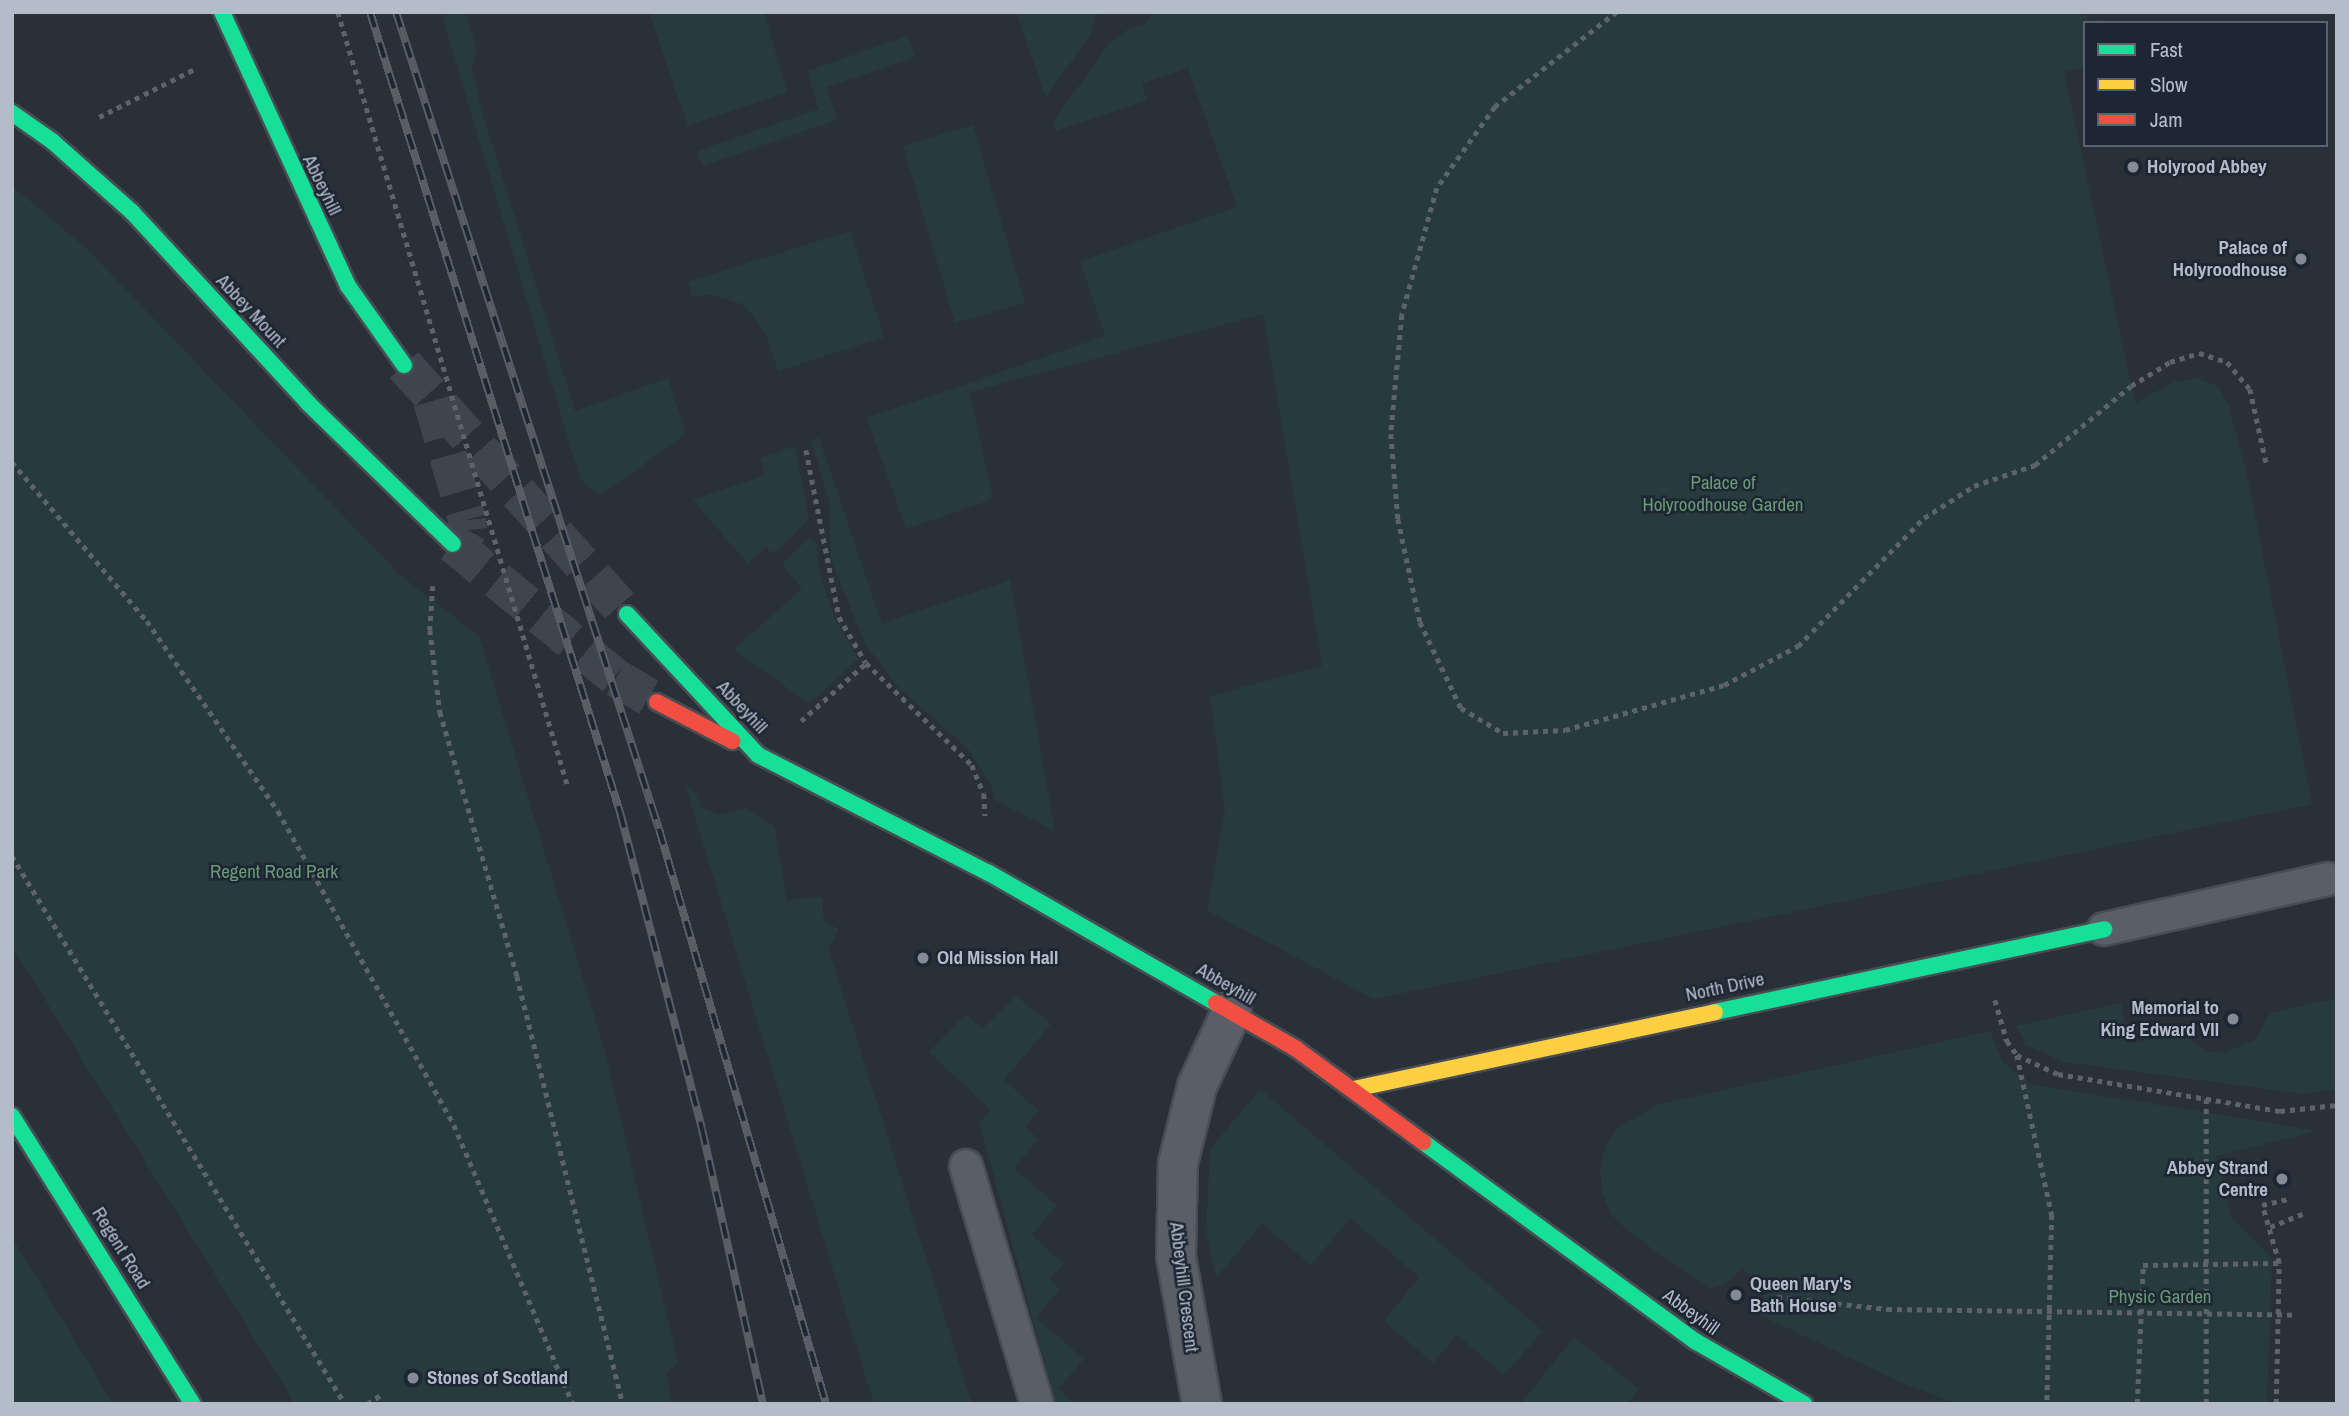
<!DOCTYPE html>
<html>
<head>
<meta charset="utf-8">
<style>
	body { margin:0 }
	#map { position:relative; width:2349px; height:1416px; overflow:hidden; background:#2a3038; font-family:"Archivo Narrow",sans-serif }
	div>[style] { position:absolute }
	.green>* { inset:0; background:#273a3e }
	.street-tunnel>* { height:38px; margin-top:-19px; transform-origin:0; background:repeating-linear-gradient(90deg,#3f454e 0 38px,transparent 0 57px) }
	.secondary-tunnel>* { height:38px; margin-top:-19px; transform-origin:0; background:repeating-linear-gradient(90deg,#3f454e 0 38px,transparent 0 57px) }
	.path>* { height:4.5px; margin-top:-2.25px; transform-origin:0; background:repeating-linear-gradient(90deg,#5d636a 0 5px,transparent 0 10px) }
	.roads { filter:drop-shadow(2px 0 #484c53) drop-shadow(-2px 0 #484c53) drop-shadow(0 2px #484c53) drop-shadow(0 -2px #484c53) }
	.lane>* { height:32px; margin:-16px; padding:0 16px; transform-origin:16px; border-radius:16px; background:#5a5e66 }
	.street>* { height:38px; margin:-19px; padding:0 19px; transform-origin:19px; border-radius:19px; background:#5a5e66 }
	.fast>* { height:16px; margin:-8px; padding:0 8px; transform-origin:8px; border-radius:8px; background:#16e098 }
	.slow>* { height:16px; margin:-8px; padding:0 8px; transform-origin:8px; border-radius:8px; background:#ffcf43 }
	.jam>* { height:16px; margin:-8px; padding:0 8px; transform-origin:8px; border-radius:8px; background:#f24e42 }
	.rail>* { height:8px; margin-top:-4px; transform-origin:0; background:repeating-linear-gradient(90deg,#1d2633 0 16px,#595d64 0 32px); box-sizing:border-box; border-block:2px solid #595d64 }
	.path-bridge>* { height:4.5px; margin-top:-2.25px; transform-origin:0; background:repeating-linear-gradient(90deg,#5d636a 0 5px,transparent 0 10px) }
	.dots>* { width:19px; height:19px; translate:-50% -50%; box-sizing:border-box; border:4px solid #1d2633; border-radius:50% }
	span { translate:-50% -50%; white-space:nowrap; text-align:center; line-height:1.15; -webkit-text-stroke:5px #1d2633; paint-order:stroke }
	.poi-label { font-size:19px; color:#b4bcc9; font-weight:700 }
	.left { translate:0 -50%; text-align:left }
	.right { translate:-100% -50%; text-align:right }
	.street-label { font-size:19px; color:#b4bcc9 }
	.park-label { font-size:19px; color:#6b9a76 }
	.frame { position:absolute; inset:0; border:14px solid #b4bcc9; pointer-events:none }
	.legend { position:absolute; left:2083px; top:21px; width:245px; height:126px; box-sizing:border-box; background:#1d2633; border:2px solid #59626f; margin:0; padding:9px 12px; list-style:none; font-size:21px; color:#b4bcc9 }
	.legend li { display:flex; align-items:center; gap:14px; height:35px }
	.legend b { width:35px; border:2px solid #59626f }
</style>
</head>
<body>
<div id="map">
	<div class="green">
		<div style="clip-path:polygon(441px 12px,465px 12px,477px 49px,472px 68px,481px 108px,575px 411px,668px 378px,686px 434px,600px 496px,582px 481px,572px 452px)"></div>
		<div style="clip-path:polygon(649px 12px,764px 12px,787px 92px,688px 126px)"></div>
		<div style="clip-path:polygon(1016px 12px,1097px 12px,1091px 33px,1046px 98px)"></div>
		<div style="clip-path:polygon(1152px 12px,2090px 12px,2086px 14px,2088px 22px,2104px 19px,2105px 23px,2085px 23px,2085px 67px,2064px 72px,2135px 403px,2174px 382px,2197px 378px,2219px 387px,2229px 407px,2246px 470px,2312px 804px,1374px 999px,1207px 910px,1225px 810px,1210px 696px,1322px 666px,1263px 314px,970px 392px,993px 499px,906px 529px,867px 418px,1105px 336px,1080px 261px,1237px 207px,1188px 68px,1142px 84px,1147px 100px,1056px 131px,1053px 122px,1111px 41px,1130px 28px,1144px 25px)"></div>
		<div style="clip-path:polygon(908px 36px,915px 57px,827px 87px,837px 120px,702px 166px,697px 151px,819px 109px,807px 71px)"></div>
		<div style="clip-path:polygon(973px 125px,1025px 303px,955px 323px,903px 146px)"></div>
		<div style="clip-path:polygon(12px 186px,85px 247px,400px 575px,479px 636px,604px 1048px,678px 1363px,667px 1372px,671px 1404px,295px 1404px,12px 946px)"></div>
		<div style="clip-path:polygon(850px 231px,884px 337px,778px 371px,765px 332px,744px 305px,710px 294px,693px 297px,688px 282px)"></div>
		<div style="clip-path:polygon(819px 438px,882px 624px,1010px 580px,1055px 831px,995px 800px,990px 783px,969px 750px,895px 684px,865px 643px,831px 560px,829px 501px,811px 440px)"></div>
		<div style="clip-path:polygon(795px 446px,809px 520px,773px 554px,766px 547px,747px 563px,693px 500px,765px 475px,760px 458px)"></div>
		<div style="clip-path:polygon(810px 537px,817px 544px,819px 570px,833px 615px,858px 659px,809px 704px,734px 649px,802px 589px,782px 564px)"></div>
		<div style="clip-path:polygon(685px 784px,697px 793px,701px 808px,720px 815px,744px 808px,775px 826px,786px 900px,822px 897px,824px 922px,839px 929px,828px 948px,972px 1404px,874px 1404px)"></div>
		<div style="clip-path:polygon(1016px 996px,1051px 1024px,1004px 1080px,1039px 1111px,1025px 1127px,1039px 1139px,1014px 1168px,1057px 1205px,1032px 1235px,1064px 1264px,1050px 1279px,1060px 1289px,1036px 1318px,1084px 1359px,1058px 1389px,1076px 1404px,1056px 1404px,979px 1122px,991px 1110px,929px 1052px,966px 1014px,982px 1029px)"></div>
		<div style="clip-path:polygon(2337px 998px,2337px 1089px,2302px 1094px,2064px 1062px,2026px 1045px,2016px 1026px,2121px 1003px,2129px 1044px,2180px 1033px,2207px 1051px,2224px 1053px,2254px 1040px,2271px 1013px)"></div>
		<div style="clip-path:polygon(1990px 1031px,2002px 1061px,2031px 1084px,2318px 1131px,2216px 1156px,2231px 1217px,2272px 1258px,2267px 1404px,1958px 1404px,1900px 1382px,1754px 1312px,1764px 1300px,1762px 1287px,1742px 1268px,1726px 1284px,1710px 1289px,1630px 1233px,1612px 1215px,1602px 1193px,1600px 1170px,1605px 1147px,1618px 1128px,1656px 1105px)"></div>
		<div style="clip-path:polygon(1260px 1089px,1543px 1331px,1504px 1375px,1457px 1335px,1433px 1363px,1384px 1321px,1419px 1277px,1350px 1218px,1311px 1265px,1262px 1224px,1216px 1278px,1206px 1232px,1210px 1149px)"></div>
		<div style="clip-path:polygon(12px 1237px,113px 1404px,12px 1404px)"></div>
		<div style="clip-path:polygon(1574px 1337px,1639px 1389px,1627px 1404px,1520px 1404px)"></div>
	</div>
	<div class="street-tunnel">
		<div style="left:432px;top:401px;width:124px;rotate:73.6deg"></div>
		<div style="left:467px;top:520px;width:10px;rotate:84deg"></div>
		<div style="left:468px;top:530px;width:20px;rotate:120deg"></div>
	</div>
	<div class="secondary-tunnel">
		<div style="left:404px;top:365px;width:334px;rotate:48.2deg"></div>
		<div style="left:453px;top:544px;width:211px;rotate:39.4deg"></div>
		<div style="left:616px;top:678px;width:48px;rotate:30.3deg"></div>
	</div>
	<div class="path">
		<div style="left:1617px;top:12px;width:155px;rotate:142.1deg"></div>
		<div style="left:1495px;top:107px;width:100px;rotate:125.6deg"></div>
		<div style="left:1437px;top:188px;width:132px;rotate:105.4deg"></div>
		<div style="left:1402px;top:315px;width:120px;rotate:95.3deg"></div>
		<div style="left:1391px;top:434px;width:85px;rotate:85.3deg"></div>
		<div style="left:1398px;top:519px;width:105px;rotate:77.9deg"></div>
		<div style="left:1420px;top:622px;width:95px;rotate:64.5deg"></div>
		<div style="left:1461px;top:708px;width:49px;rotate:30.8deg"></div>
		<div style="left:1503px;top:733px;width:62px;rotate:-2.8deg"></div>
		<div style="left:1565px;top:730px;width:165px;rotate:-15.8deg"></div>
		<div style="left:1724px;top:685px;width:84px;rotate:-27.8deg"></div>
		<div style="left:1798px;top:646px;width:180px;rotate:-45.5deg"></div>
		<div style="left:1924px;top:518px;width:59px;rotate:-32.6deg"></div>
		<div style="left:1974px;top:486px;width:65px;rotate:-19deg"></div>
		<div style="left:2035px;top:465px;width:124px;rotate:-39.5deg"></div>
		<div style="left:2131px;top:386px;width:46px;rotate:-31.6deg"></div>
		<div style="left:2170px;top:362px;width:30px;rotate:-17deg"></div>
		<div style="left:2199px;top:353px;width:29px;rotate:18deg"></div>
		<div style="left:2227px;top:362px;width:35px;rotate:50deg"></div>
		<div style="left:2250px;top:389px;width:79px;rotate:77.6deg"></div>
		<div style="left:99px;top:117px;width:107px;rotate:-26.6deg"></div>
		<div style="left:806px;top:450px;width:170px;rotate:78.8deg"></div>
		<div style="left:839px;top:617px;width:53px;rotate:59.6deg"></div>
		<div style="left:866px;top:663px;width:147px;rotate:43.9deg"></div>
		<div style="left:972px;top:765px;width:31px;rotate:68deg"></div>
		<div style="left:984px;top:794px;width:22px;rotate:87deg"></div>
		<div style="left:12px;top:462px;width:209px;rotate:49.7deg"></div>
		<div style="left:147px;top:621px;width:231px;rotate:55.4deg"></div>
		<div style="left:278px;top:811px;width:360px;rotate:60.7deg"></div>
		<div style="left:454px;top:1125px;width:303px;rotate:66.9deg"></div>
		<div style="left:433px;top:586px;width:44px;rotate:93.9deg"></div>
		<div style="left:430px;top:630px;width:83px;rotate:83deg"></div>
		<div style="left:440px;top:712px;width:275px;rotate:73.7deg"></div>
		<div style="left:517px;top:976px;width:441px;rotate:76.1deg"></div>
		<div style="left:801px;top:721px;width:87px;rotate:-41.7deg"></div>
		<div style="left:12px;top:856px;width:641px;rotate:58.71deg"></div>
		<div style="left:1995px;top:1000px;width:43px;rotate:73.7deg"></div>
		<div style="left:2007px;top:1041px;width:17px;rotate:54deg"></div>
		<div style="left:2017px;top:1055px;width:45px;rotate:24.9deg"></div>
		<div style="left:2058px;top:1074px;width:225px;rotate:9.5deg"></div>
		<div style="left:2280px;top:1111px;width:57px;rotate:-6deg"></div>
		<div style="left:2017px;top:1055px;width:164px;rotate:77.7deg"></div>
		<div style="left:2052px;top:1215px;width:189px;rotate:91.5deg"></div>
		<div style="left:2270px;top:1227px;width:35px;rotate:-22deg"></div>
		<div style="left:1777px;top:1297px;width:111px;rotate:6.2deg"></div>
		<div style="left:1887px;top:1309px;width:407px;rotate:0.8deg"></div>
		<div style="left:367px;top:1404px;width:17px;rotate:-33deg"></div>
		<div style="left:2137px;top:1404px;width:139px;rotate:-87.5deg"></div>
		<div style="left:2143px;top:1265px;width:136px;rotate:-0.8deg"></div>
		<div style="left:2206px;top:1404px;width:305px;rotate:-90deg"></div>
		<div style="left:2276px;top:1404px;width:141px;rotate:-88.8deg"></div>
		<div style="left:2279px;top:1263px;width:60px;rotate:-106.3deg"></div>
		<div style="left:2262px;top:1205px;width:26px;rotate:-13deg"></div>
	</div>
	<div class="roads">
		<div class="lane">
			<div style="left:2104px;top:929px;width:229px;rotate:-12.6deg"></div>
			<div style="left:966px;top:1166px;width:248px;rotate:73.4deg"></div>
		</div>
		<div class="street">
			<div style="left:1202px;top:1404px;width:150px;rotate:-100deg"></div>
			<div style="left:1176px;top:1256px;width:93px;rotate:-88.8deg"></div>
			<div style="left:1178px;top:1163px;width:79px;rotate:-76.1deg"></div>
			<div style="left:1197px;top:1086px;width:83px;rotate:-65deg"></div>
		</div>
		<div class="fast">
			<div style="left:222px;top:12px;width:302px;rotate:65.3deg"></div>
			<div style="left:348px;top:286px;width:97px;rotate:54.7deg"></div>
			<div style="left:12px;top:113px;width:49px;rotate:35deg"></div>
			<div style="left:52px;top:141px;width:107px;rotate:41.6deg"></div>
			<div style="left:132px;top:212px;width:260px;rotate:47.3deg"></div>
			<div style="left:308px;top:403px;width:202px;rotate:44.2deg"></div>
			<div style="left:627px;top:614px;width:192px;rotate:47.1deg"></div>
			<div style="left:758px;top:755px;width:259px;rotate:27.1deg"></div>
			<div style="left:989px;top:873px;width:262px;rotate:29.8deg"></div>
			<div style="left:1715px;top:1012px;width:398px;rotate:-12deg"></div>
			<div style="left:12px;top:1116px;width:340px;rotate:57.9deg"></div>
			<div style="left:1423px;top:1142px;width:337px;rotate:36.2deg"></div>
			<div style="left:1695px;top:1341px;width:126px;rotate:30deg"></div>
		</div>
		<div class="slow">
			<div style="left:1354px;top:1089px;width:369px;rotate:-12deg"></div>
		</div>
		<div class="jam">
			<div style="left:657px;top:702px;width:85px;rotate:27.5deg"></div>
			<div style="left:1216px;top:1003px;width:91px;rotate:29.7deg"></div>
			<div style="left:1295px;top:1048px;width:159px;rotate:36.3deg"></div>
		</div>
	</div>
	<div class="rail">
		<div style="left:370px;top:12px;width:838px;rotate:72.65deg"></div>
		<div style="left:620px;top:812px;width:327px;rotate:75.5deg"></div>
		<div style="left:702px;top:1129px;width:282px;rotate:77.5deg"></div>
		<div style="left:396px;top:12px;width:858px;rotate:72.16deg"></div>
		<div style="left:659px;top:829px;width:599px;rotate:73.8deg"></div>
	</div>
	<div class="path-bridge">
		<div style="left:338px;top:12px;width:808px;rotate:73.47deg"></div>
	</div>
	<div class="dots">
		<div style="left:2133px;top:167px;background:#848b96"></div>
		<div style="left:2301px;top:259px;background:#848b96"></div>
		<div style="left:923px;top:958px;background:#848b96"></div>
		<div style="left:2233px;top:1019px;background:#848b96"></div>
		<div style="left:2282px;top:1179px;background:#848b96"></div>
		<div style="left:1736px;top:1295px;background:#848b96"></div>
		<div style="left:413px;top:1378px;background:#848b96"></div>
	</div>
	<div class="poi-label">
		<span class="left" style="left:2147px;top:167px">Holyrood Abbey</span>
		<span class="right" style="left:2287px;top:259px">Palace of<br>Holyroodhouse</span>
		<span class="left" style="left:937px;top:958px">Old Mission Hall</span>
		<span class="right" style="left:2219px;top:1019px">Memorial to<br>King Edward VII</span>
		<span class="right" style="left:2268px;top:1179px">Abbey Strand<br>Centre</span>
		<span class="left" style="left:1750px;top:1295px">Queen Mary's<br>Bath House</span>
		<span class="left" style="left:427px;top:1378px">Stones of Scotland</span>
	</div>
	<div class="street-label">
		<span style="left:322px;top:185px;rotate:64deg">Abbeyhill</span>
		<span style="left:251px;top:311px;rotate:47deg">Abbey Mount</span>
		<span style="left:742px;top:707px;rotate:47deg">Abbeyhill</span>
		<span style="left:1226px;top:984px;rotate:30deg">Abbeyhill</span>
		<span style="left:1725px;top:987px;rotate:-12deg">North Drive</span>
		<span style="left:121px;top:1248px;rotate:58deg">Regent Road</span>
		<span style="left:1184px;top:1287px;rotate:83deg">Abbeyhill Crescent</span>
		<span style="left:1691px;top:1312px;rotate:36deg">Abbeyhill</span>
	</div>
	<div class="park-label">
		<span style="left:1723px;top:494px">Palace of<br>Holyroodhouse Garden</span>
		<span style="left:274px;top:872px">Regent Road Park</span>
		<span style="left:2160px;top:1297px">Physic Garden</span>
	</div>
	<div class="frame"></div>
	<ul class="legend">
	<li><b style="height:9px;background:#16e098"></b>Fast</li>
	<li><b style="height:9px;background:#ffcf43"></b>Slow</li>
	<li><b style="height:9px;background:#f24e42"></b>Jam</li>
	</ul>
</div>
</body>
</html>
